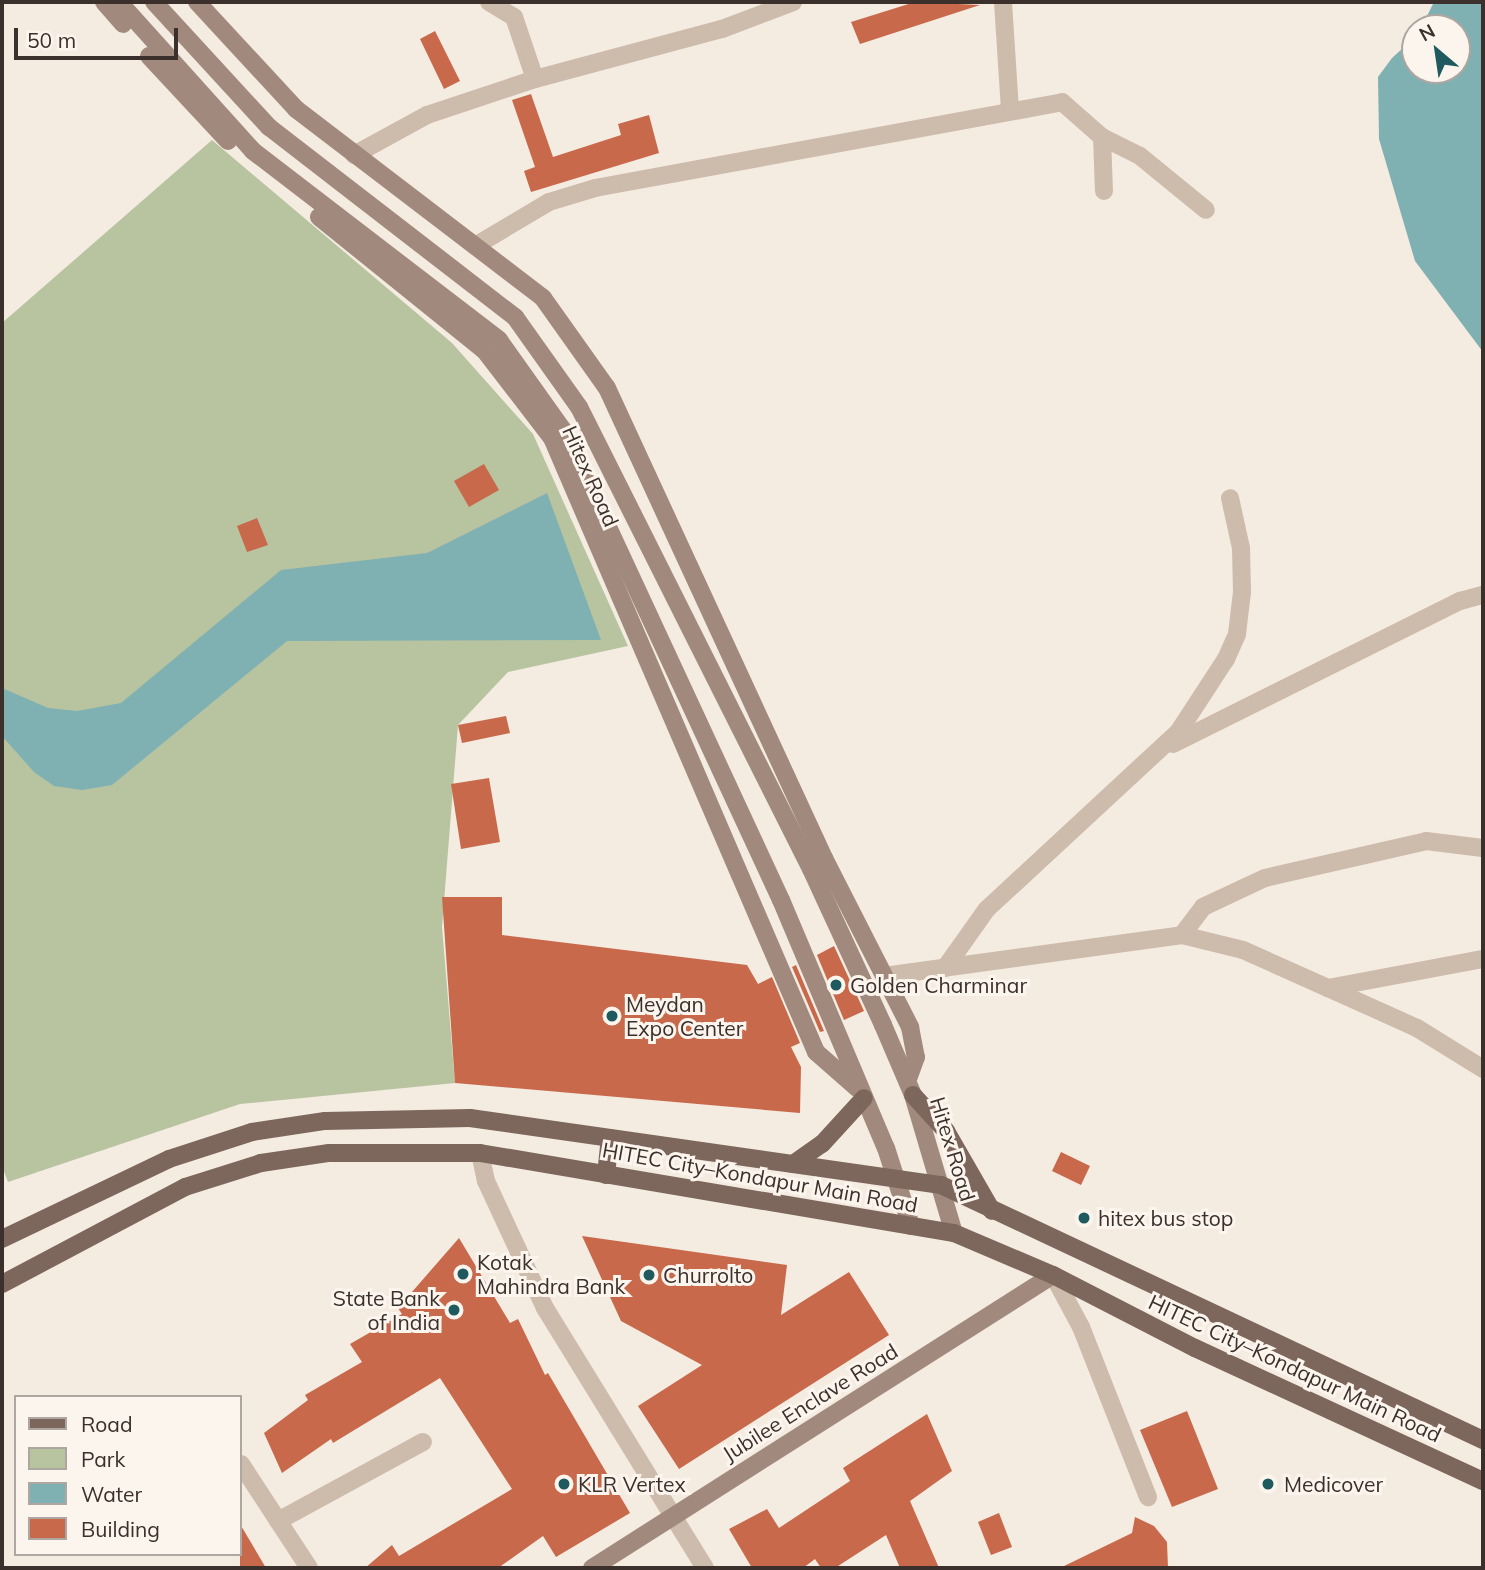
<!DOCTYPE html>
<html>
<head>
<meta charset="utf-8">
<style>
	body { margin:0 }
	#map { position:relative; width:1485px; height:1570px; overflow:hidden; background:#f4ebe1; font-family:Mulish,sans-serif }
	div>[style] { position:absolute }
	.green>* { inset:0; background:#b8c4a0 }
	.water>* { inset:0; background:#7fb0b2 }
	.building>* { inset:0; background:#c8694b }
	.street>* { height:18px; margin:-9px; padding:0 9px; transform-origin:9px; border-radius:9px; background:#cdbbac }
	.secondary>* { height:18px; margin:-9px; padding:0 9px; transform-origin:9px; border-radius:9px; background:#a18a7d }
	.primary>* { height:18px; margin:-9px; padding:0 9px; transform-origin:9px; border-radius:9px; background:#7d675c }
	.dots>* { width:19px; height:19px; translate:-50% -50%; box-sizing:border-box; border:4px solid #fbf5ee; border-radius:50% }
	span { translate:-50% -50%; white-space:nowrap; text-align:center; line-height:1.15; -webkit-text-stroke:6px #fbf5ee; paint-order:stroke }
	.street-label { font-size:21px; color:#3b302b }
	.poi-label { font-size:21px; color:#3b302b }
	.left { translate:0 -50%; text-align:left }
	.right { translate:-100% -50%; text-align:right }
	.frame { position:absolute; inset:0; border:4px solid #3b302b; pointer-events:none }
	.legend { position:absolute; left:14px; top:1395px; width:228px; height:161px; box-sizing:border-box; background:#fbf5ee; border:2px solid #aea6a0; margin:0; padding:9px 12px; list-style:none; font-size:21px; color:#3b302b }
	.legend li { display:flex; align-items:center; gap:14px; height:35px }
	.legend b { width:35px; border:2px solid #aea6a0 }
	.north { position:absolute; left:1401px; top:14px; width:70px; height:70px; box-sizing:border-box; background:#fbf5ee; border:2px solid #aea6a0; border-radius:50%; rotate:331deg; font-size:19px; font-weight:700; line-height:28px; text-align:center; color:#3b302b }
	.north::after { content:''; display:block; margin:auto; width:24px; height:32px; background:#1f5a5e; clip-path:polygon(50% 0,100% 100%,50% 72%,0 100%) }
	.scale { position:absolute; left:14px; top:28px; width:164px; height:32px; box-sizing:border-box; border:4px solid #3b302b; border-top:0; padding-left:9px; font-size:21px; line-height:24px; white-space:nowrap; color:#3b302b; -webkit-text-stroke:5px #fbf5ee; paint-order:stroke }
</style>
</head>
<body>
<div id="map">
	<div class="green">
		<div style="clip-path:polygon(212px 140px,452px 343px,533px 434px,628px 646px,508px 672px,458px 725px,442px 927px,455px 1083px,240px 1104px,8px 1182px,2px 1166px,2px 323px)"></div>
	</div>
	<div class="water">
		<div style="clip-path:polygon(1434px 2px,1483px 2px,1483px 352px,1415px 261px,1379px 139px,1378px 77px,1392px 58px,1415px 37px,1415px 70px,1457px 70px,1457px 28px,1421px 28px)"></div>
		<div style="clip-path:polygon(547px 493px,601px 640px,287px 641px,112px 785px,82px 790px,54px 786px,34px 772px,2px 736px,2px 688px,48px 708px,77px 711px,121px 703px,281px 570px,427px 553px)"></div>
	</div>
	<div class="building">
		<div style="clip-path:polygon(915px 2px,980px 5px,860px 44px,851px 22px)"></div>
		<div style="clip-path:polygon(435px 31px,460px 81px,444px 89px,420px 39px)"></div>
		<div style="clip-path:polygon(531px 94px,553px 157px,621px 135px,618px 124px,649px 115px,659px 153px,531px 192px,524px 171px,535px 167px,512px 100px)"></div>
		<div style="clip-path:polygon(484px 464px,499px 490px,469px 507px,454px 481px)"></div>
		<div style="clip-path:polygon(257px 518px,268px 545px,247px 552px,237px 526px)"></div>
		<div style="clip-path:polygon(506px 716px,510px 733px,462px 743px,458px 725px)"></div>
		<div style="clip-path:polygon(489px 778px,500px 842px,461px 849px,451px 784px)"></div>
		<div style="clip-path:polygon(442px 897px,502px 897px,502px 935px,747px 965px,758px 984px,772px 977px,800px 1043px,791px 1047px,801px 1067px,800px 1113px,455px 1083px)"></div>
		<div style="clip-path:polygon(834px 946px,864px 1011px,844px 1020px,817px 955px)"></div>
		<div style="clip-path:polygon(796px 965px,824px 1031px,820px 1032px,792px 967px)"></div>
		<div style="clip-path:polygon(1061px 1152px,1090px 1166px,1081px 1185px,1052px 1171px)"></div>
		<div style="clip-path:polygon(582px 1236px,787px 1265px,781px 1315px,849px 1272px,889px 1335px,679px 1469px,638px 1406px,702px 1365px,621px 1321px)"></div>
		<div style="clip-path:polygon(459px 1238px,510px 1323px,518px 1319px,545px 1375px,548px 1373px,630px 1513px,556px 1557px,543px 1536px,498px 1568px,365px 1568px,392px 1545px,399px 1556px,512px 1489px,440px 1378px,333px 1443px,331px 1439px,282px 1473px,264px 1433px,308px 1400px,305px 1395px,362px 1362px,350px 1344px,402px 1314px,398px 1308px)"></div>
		<div style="clip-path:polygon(1187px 1411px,1218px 1489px,1172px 1507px,1140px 1430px)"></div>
		<div style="clip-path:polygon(927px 1414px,952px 1471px,910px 1501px,939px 1568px,900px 1568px,886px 1535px,835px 1568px,821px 1568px,815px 1559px,803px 1568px,752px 1568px,729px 1529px,767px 1509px,779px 1528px,850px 1481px,843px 1468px)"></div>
		<div style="clip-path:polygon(999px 1513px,1012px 1547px,991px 1555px,978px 1522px)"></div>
		<div style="clip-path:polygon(1135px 1517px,1154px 1526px,1167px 1542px,1168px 1568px,1060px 1568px,1132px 1533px)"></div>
		<div style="clip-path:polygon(240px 1524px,266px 1568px,240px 1568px)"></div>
	</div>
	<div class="street">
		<div style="left:489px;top:2px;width:29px;rotate:31deg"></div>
		<div style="left:514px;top:17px;width:65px;rotate:71.3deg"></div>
		<div style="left:1003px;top:2px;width:109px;rotate:86.3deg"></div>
		<div style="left:1102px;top:137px;width:42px;rotate:26.6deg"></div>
		<div style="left:1140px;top:156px;width:85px;rotate:39.3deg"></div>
		<div style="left:354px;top:155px;width:83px;rotate:-28.7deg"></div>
		<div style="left:427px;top:115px;width:114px;rotate:-18.4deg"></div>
		<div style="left:535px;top:79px;width:194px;rotate:-15deg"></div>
		<div style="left:722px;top:29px;width:76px;rotate:-20.8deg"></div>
		<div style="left:475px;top:246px;width:86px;rotate:-30.7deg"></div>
		<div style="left:549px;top:202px;width:48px;rotate:-16.9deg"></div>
		<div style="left:595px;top:188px;width:475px;rotate:-10.4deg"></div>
		<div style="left:1062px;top:102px;width:53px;rotate:41.2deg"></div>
		<div style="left:1102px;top:137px;width:54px;rotate:87.9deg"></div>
		<div style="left:1173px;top:744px;width:321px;rotate:-26.5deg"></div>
		<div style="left:1460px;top:601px;width:24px;rotate:-15deg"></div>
		<div style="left:1182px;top:935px;width:35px;rotate:-53deg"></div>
		<div style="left:1203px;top:907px;width:68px;rotate:-25.1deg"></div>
		<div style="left:1265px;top:878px;width:165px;rotate:-12.9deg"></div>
		<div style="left:1426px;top:841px;width:57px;rotate:7deg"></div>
		<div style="left:945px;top:968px;width:72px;rotate:-54.6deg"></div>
		<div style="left:987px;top:909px;width:262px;rotate:-42.8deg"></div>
		<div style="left:1179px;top:731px;width:86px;rotate:-56.9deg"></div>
		<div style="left:1226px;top:659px;width:27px;rotate:-66deg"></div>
		<div style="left:1237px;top:634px;width:42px;rotate:-83.2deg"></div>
		<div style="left:1242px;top:592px;width:44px;rotate:-91.3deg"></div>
		<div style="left:1241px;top:548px;width:51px;rotate:-102.4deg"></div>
		<div style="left:884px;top:976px;width:301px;rotate:-7.8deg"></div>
		<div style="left:1182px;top:935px;width:63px;rotate:13.8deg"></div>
		<div style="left:1243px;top:950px;width:93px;rotate:24.1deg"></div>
		<div style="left:1328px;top:988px;width:98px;rotate:24.2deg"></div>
		<div style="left:1417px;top:1028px;width:78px;rotate:31.8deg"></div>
		<div style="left:1328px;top:988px;width:158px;rotate:-10.6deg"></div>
		<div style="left:480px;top:1153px;width:29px;rotate:78deg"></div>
		<div style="left:486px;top:1181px;width:140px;rotate:65.1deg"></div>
		<div style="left:545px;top:1308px;width:305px;rotate:58.4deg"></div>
		<div style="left:1053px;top:1275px;width:59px;rotate:61.7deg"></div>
		<div style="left:1081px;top:1327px;width:183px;rotate:68.5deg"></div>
		<div style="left:241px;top:1464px;width:124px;rotate:56.8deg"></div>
		<div style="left:278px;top:1521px;width:165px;rotate:-28.6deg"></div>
	</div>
	<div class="secondary">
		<div style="left:104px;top:2px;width:29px;rotate:49deg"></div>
		<div style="left:119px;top:2px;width:200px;rotate:48deg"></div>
		<div style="left:253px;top:151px;width:310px;rotate:37.5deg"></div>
		<div style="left:499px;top:340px;width:110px;rotate:54.6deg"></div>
		<div style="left:563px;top:430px;width:518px;rotate:65.12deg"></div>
		<div style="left:781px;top:900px;width:269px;rotate:67.1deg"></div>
		<div style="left:886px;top:1148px;width:82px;rotate:72.2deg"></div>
		<div style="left:154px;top:2px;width:170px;rotate:47.4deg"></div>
		<div style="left:269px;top:127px;width:311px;rotate:37.7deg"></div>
		<div style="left:515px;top:317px;width:110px;rotate:54.6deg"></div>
		<div style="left:579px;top:407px;width:517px;rotate:63.34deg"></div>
		<div style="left:811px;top:869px;width:172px;rotate:65.2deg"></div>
		<div style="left:883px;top:1025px;width:76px;rotate:66.8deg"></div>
		<div style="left:913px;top:1095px;width:144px;rotate:73.5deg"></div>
		<div style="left:197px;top:2px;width:146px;rotate:47.2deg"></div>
		<div style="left:296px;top:109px;width:311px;rotate:37.4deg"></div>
		<div style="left:543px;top:298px;width:110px;rotate:54.6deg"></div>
		<div style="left:607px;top:388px;width:518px;rotate:65.22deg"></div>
		<div style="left:824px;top:858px;width:190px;rotate:63deg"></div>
		<div style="left:910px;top:1027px;width:31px;rotate:79deg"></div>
		<div style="left:916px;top:1057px;width:23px;rotate:110deg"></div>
		<div style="left:149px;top:56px;width:116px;rotate:47.1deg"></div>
		<div style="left:319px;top:217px;width:213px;rotate:38.9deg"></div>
		<div style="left:485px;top:351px;width:110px;rotate:52.4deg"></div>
		<div style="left:552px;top:438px;width:668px;rotate:66.73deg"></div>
		<div style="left:816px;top:1052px;width:55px;rotate:41.3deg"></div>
		<div style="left:592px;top:1568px;width:546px;rotate:-32.44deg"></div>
	</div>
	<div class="primary">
		<div style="left:913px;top:1095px;width:49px;rotate:47.5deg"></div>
		<div style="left:946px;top:1131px;width:92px;rotate:60.1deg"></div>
		<div style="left:793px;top:1164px;width:35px;rotate:-35deg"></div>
		<div style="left:822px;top:1144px;width:62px;rotate:-47.6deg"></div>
		<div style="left:606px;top:1175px;width:37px;rotate:-84deg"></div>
		<div style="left:2px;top:1239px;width:185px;rotate:-25.6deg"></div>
		<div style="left:169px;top:1159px;width:87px;rotate:-18deg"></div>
		<div style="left:252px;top:1132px;width:74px;rotate:-8.6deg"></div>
		<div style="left:325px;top:1121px;width:145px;rotate:-1.2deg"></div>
		<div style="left:470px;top:1118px;width:476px;rotate:8.1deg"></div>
		<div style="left:941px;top:1185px;width:599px;rotate:25.2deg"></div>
		<div style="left:2px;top:1284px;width:207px;rotate:-27.9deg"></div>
		<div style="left:185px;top:1187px;width:80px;rotate:-17.5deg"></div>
		<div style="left:261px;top:1163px;width:69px;rotate:-8.4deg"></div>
		<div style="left:329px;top:1153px;width:151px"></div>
		<div style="left:480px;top:1153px;width:481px;rotate:9.6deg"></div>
		<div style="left:954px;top:1233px;width:108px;rotate:23deg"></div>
		<div style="left:1053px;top:1275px;width:160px;rotate:27.2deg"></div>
		<div style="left:1195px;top:1348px;width:317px;rotate:24.8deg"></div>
	</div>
	<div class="dots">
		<div style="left:836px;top:985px;background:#1f5a5e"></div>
		<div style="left:612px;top:1016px;background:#1f5a5e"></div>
		<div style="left:1084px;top:1218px;background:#1f5a5e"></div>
		<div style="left:463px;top:1274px;background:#1f5a5e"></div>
		<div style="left:649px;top:1275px;background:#1f5a5e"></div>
		<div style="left:454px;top:1310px;background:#1f5a5e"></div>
		<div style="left:564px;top:1484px;background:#1f5a5e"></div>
		<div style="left:1268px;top:1484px;background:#1f5a5e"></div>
	</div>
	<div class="street-label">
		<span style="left:591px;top:476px;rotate:66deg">Hitex Road</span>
		<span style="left:953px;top:1149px;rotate:73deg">Hitex Road</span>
		<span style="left:760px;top:1177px;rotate:10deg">HITEC City–Kondapur Main Road</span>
		<span style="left:1295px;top:1368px;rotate:25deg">HITEC City–Kondapur Main Road</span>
		<span style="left:810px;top:1402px;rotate:-32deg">Jubilee Enclave Road</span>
	</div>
	<div class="poi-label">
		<span class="left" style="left:850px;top:985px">Golden Charminar</span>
		<span class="left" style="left:626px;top:1016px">Meydan<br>Expo Center</span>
		<span class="left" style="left:1098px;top:1218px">hitex bus stop</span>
		<span class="left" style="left:477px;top:1274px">Kotak<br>Mahindra Bank</span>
		<span class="left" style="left:663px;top:1275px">Churrolto</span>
		<span class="right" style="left:440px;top:1310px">State Bank<br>of India</span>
		<span class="left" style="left:578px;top:1484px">KLR Vertex</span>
		<span class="left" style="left:1284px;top:1484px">Medicover</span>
	</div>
	<div class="frame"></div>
	<ul class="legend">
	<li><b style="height:9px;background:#7d675c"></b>Road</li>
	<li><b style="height:19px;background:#b8c4a0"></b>Park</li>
	<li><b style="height:19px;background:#7fb0b2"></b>Water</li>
	<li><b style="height:19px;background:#c8694b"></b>Building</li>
	</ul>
	<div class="north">N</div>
	<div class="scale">50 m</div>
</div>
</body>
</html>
